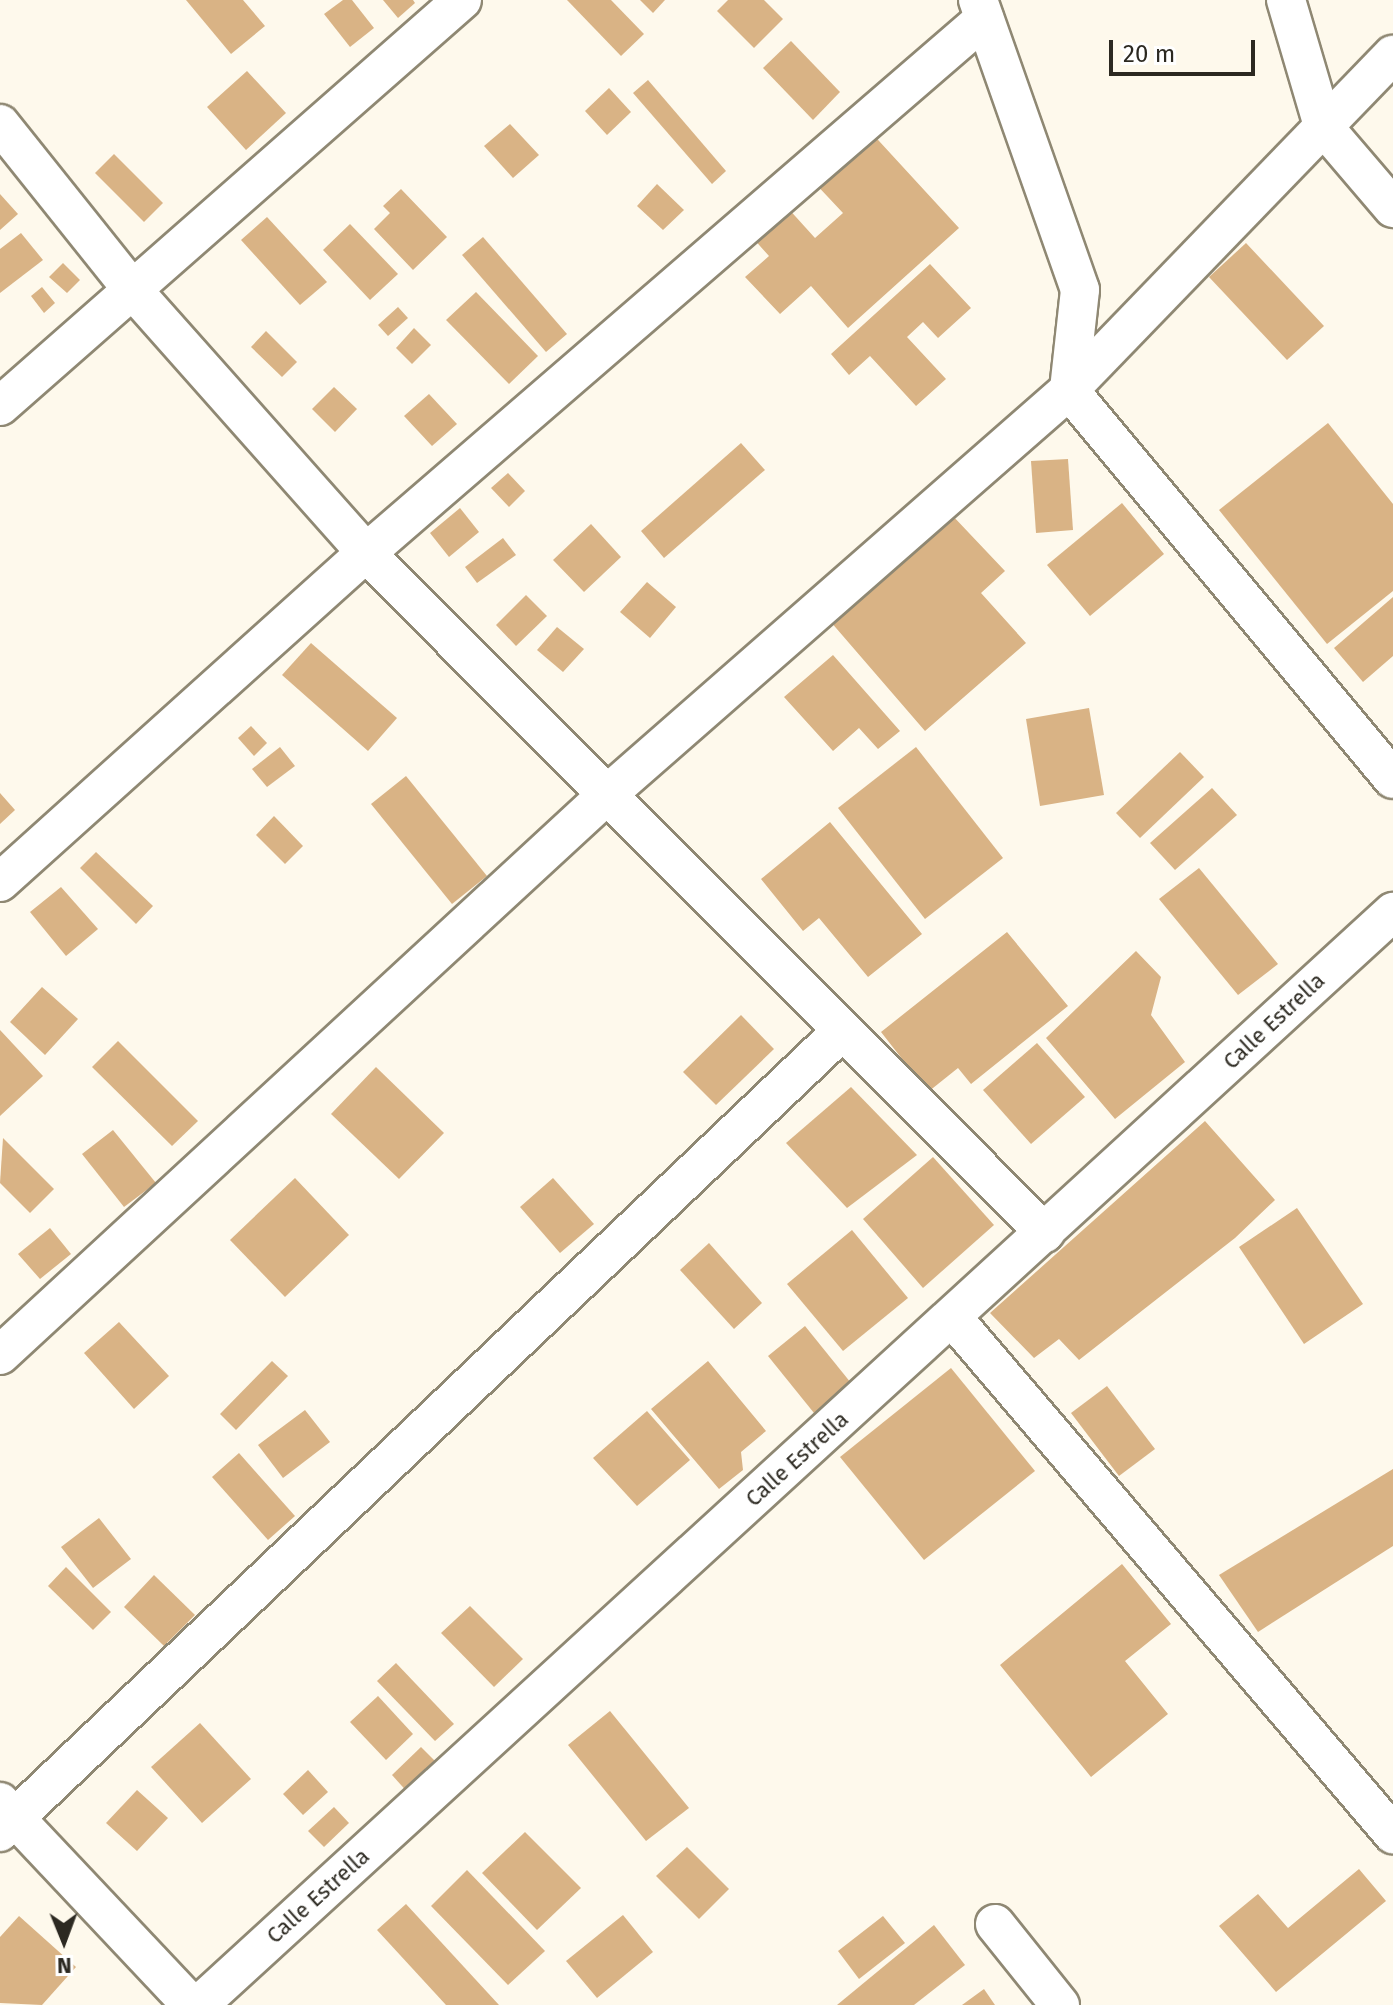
<!DOCTYPE html>
<html>
<head>
<meta charset="utf-8">
<style>
	body { margin:0 }
	#map { position:relative; width:1393px; height:2005px; overflow:hidden; background:#fef9ec; font-family:"Fira Sans",sans-serif }
	div>[style] { position:absolute }
	.building>* { inset:0; background:#d9b385 }
	.roads { filter:drop-shadow(2px 0 #8f8873) drop-shadow(-2px 0 #8f8873) drop-shadow(0 2px #8f8873) drop-shadow(0 -2px #8f8873) }
	.street>* { height:38px; margin:-19px; padding:0 19px; transform-origin:19px; border-radius:19px; background:#fff }
	span { translate:-50% -50%; white-space:nowrap; text-align:center; line-height:1.15; -webkit-text-stroke:6px #fff; paint-order:stroke }
	.street-label { font-size:22px; color:#2c2921 }
	.north { position:absolute; left:24px; top:1901px; width:80px; height:80px; -webkit-text-stroke:6px #fff; paint-order:stroke; rotate:179deg; font-size:22px; font-weight:700; line-height:32px; text-align:center; color:#2c2921 }
	.north::after { content:''; display:block; margin:auto; width:28px; height:36px; background:#2c2921; clip-path:polygon(50% 0,100% 100%,50% 72%,0 100%) }
	.scale { position:absolute; left:1109px; top:40px; width:146px; height:36px; box-sizing:border-box; border:4px solid #2c2921; border-top:0; padding-left:10px; font-size:24px; line-height:28px; white-space:nowrap; color:#2c2921; -webkit-text-stroke:6px #fff; paint-order:stroke }
</style>
</head>
<body>
<div id="map">
	<div class="building">
		<div style="clip-path:polygon(186px 0,243px 0,265px 26px,231px 54px)"></div>
		<div style="clip-path:polygon(343px 0,352px 0,374px 28px,350px 47px,324px 14px)"></div>
		<div style="clip-path:polygon(383px 0,413px 0,415px 3px,398px 18px)"></div>
		<div style="clip-path:polygon(567px 0,611px 0,644px 34px,621px 56px)"></div>
		<div style="clip-path:polygon(640px 0,665px 0,653px 13px)"></div>
		<div style="clip-path:polygon(728px 0,764px 0,783px 19px,754px 48px,717px 11px)"></div>
		<div style="clip-path:polygon(791px 41px,840px 92px,813px 120px,763px 68px)"></div>
		<div style="clip-path:polygon(247px 71px,286px 113px,246px 150px,207px 107px)"></div>
		<div style="clip-path:polygon(648px 80px,726px 171px,712px 184px,633px 93px)"></div>
		<div style="clip-path:polygon(609px 88px,631px 112px,607px 135px,585px 111px)"></div>
		<div style="clip-path:polygon(510px 124px,539px 155px,513px 178px,484px 146px)"></div>
		<div style="clip-path:polygon(868px 129px,959px 228px,848px 328px,811px 286px,780px 314px,745px 277px,769px 256px,752px 237px,786px 206px,815px 238px,843px 213px,812px 180px)"></div>
		<div style="clip-path:polygon(114px 154px,163px 203px,144px 222px,95px 173px)"></div>
		<div style="clip-path:polygon(657px 184px,684px 210px,663px 230px,637px 206px)"></div>
		<div style="clip-path:polygon(401px 189px,447px 237px,413px 270px,374px 229px,390px 213px,383px 206px)"></div>
		<div style="clip-path:polygon(0 194px,18px 214px,0 230px)"></div>
		<div style="clip-path:polygon(267px 217px,327px 282px,300px 305px,241px 240px)"></div>
		<div style="clip-path:polygon(350px 224px,398px 274px,370px 300px,323px 250px)"></div>
		<div style="clip-path:polygon(21px 233px,43px 260px,0 293px,0 249px)"></div>
		<div style="clip-path:polygon(483px 237px,567px 334px,546px 352px,462px 255px)"></div>
		<div style="clip-path:polygon(1246px 243px,1324px 326px,1287px 360px,1209px 277px)"></div>
		<div style="clip-path:polygon(63px 263px,80px 280px,67px 293px,49px 277px)"></div>
		<div style="clip-path:polygon(930px 264px,971px 308px,938px 338px,923px 322px,907px 337px,946px 379px,916px 406px,870px 356px,849px 375px,831px 354px)"></div>
		<div style="clip-path:polygon(42px 287px,55px 303px,44px 313px,31px 296px)"></div>
		<div style="clip-path:polygon(476px 292px,538px 356px,509px 384px,446px 320px)"></div>
		<div style="clip-path:polygon(398px 307px,408px 318px,388px 336px,378px 325px)"></div>
		<div style="clip-path:polygon(414px 328px,431px 345px,412px 364px,396px 348px)"></div>
		<div style="clip-path:polygon(266px 331px,297px 362px,282px 377px,251px 347px)"></div>
		<div style="clip-path:polygon(334px 387px,357px 409px,335px 432px,312px 409px)"></div>
		<div style="clip-path:polygon(429px 394px,457px 424px,432px 446px,404px 416px)"></div>
		<div style="clip-path:polygon(1328px 423px,1393px 504px,1393px 591px,1327px 644px,1219px 510px)"></div>
		<div style="clip-path:polygon(741px 443px,765px 470px,664px 558px,641px 531px)"></div>
		<div style="clip-path:polygon(1068px 459px,1073px 530px,1036px 533px,1031px 461px)"></div>
		<div style="clip-path:polygon(508px 473px,525px 491px,509px 507px,491px 488px)"></div>
		<div style="clip-path:polygon(1122px 503px,1164px 554px,1090px 616px,1047px 565px)"></div>
		<div style="clip-path:polygon(460px 508px,479px 532px,449px 557px,430px 533px)"></div>
		<div style="clip-path:polygon(951px 514px,1005px 571px,981px 593px,1026px 643px,925px 731px,830px 621px)"></div>
		<div style="clip-path:polygon(591px 524px,621px 557px,584px 592px,553px 560px)"></div>
		<div style="clip-path:polygon(503px 538px,516px 555px,477px 583px,465px 567px)"></div>
		<div style="clip-path:polygon(647px 582px,676px 607px,650px 638px,620px 612px)"></div>
		<div style="clip-path:polygon(526px 595px,547px 616px,516px 646px,496px 625px)"></div>
		<div style="clip-path:polygon(1393px 597px,1393px 656px,1363px 682px,1334px 648px)"></div>
		<div style="clip-path:polygon(557px 627px,584px 649px,563px 672px,537px 650px)"></div>
		<div style="clip-path:polygon(311px 643px,397px 718px,368px 751px,282px 675px)"></div>
		<div style="clip-path:polygon(833px 655px,900px 731px,878px 749px,859px 728px,833px 751px,784px 697px)"></div>
		<div style="clip-path:polygon(1089px 708px,1104px 795px,1040px 806px,1026px 719px)"></div>
		<div style="clip-path:polygon(251px 726px,267px 743px,254px 756px,238px 738px)"></div>
		<div style="clip-path:polygon(280px 747px,295px 766px,267px 787px,252px 769px)"></div>
		<div style="clip-path:polygon(916px 747px,1003px 858px,925px 919px,838px 808px)"></div>
		<div style="clip-path:polygon(1180px 752px,1204px 777px,1140px 838px,1116px 813px)"></div>
		<div style="clip-path:polygon(406px 776px,487px 876px,452px 904px,371px 804px)"></div>
		<div style="clip-path:polygon(1212px 788px,1237px 815px,1175px 870px,1150px 843px)"></div>
		<div style="clip-path:polygon(0 793px,15px 810px,0 824px)"></div>
		<div style="clip-path:polygon(274px 816px,303px 846px,285px 864px,256px 835px)"></div>
		<div style="clip-path:polygon(830px 822px,922px 934px,868px 977px,819px 918px,803px 931px,761px 879px)"></div>
		<div style="clip-path:polygon(96px 852px,153px 906px,136px 924px,80px 868px)"></div>
		<div style="clip-path:polygon(1199px 868px,1278px 964px,1238px 995px,1159px 899px)"></div>
		<div style="clip-path:polygon(61px 887px,98px 929px,66px 956px,30px 912px)"></div>
		<div style="clip-path:polygon(1007px 932px,1068px 1006px,971px 1084px,958px 1068px,928px 1092px,881px 1032px)"></div>
		<div style="clip-path:polygon(1136px 951px,1161px 977px,1151px 1015px,1185px 1062px,1115px 1119px,1046px 1038px)"></div>
		<div style="clip-path:polygon(42px 987px,78px 1019px,45px 1055px,10px 1022px)"></div>
		<div style="clip-path:polygon(741px 1015px,774px 1049px,716px 1105px,683px 1072px)"></div>
		<div style="clip-path:polygon(0 1030px,43px 1076px,0 1116px)"></div>
		<div style="clip-path:polygon(118px 1041px,198px 1121px,172px 1146px,92px 1067px)"></div>
		<div style="clip-path:polygon(1037px 1043px,1085px 1097px,1031px 1144px,983px 1090px)"></div>
		<div style="clip-path:polygon(376px 1067px,444px 1133px,399px 1179px,331px 1114px)"></div>
		<div style="clip-path:polygon(851px 1087px,917px 1155px,847px 1208px,786px 1143px)"></div>
		<div style="clip-path:polygon(1205px 1121px,1275px 1200px,1235px 1238px,1079px 1360px,1059px 1339px,1034px 1358px,990px 1313px)"></div>
		<div style="clip-path:polygon(113px 1130px,156px 1183px,124px 1207px,82px 1154px)"></div>
		<div style="clip-path:polygon(3px 1138px,54px 1189px,30px 1213px,0 1183px)"></div>
		<div style="clip-path:polygon(933px 1157px,994px 1225px,923px 1288px,863px 1219px)"></div>
		<div style="clip-path:polygon(295px 1178px,349px 1235px,285px 1297px,230px 1240px)"></div>
		<div style="clip-path:polygon(553px 1178px,594px 1224px,560px 1253px,520px 1207px)"></div>
		<div style="clip-path:polygon(1297px 1208px,1363px 1304px,1304px 1344px,1239px 1247px)"></div>
		<div style="clip-path:polygon(50px 1228px,71px 1254px,40px 1279px,18px 1254px)"></div>
		<div style="clip-path:polygon(852px 1230px,908px 1298px,843px 1351px,787px 1284px)"></div>
		<div style="clip-path:polygon(709px 1243px,762px 1303px,734px 1329px,680px 1270px)"></div>
		<div style="clip-path:polygon(119px 1322px,169px 1376px,134px 1409px,84px 1353px)"></div>
		<div style="clip-path:polygon(805px 1326px,851px 1383px,814px 1413px,768px 1356px)"></div>
		<div style="clip-path:polygon(272px 1361px,288px 1376px,236px 1430px,220px 1414px)"></div>
		<div style="clip-path:polygon(708px 1361px,766px 1431px,741px 1452px,743px 1470px,719px 1489px,651px 1409px)"></div>
		<div style="clip-path:polygon(951px 1368px,1035px 1471px,924px 1560px,840px 1457px)"></div>
		<div style="clip-path:polygon(1107px 1386px,1155px 1449px,1119px 1476px,1071px 1413px)"></div>
		<div style="clip-path:polygon(305px 1410px,330px 1442px,283px 1478px,258px 1445px)"></div>
		<div style="clip-path:polygon(647px 1411px,690px 1460px,637px 1506px,593px 1458px)"></div>
		<div style="clip-path:polygon(239px 1453px,295px 1516px,268px 1540px,212px 1477px)"></div>
		<div style="clip-path:polygon(1393px 1469px,1393px 1546px,1258px 1632px,1219px 1575px)"></div>
		<div style="clip-path:polygon(99px 1518px,131px 1559px,93px 1588px,61px 1547px)"></div>
		<div style="clip-path:polygon(1122px 1564px,1171px 1624px,1125px 1661px,1168px 1714px,1091px 1777px,1000px 1665px)"></div>
		<div style="clip-path:polygon(66px 1567px,111px 1612px,93px 1630px,48px 1586px)"></div>
		<div style="clip-path:polygon(154px 1575px,195px 1615px,164px 1646px,124px 1607px)"></div>
		<div style="clip-path:polygon(470px 1606px,523px 1659px,494px 1687px,441px 1633px)"></div>
		<div style="clip-path:polygon(396px 1663px,454px 1724px,435px 1741px,377px 1681px)"></div>
		<div style="clip-path:polygon(378px 1696px,413px 1734px,386px 1760px,350px 1722px)"></div>
		<div style="clip-path:polygon(610px 1711px,689px 1808px,646px 1841px,568px 1745px)"></div>
		<div style="clip-path:polygon(200px 1723px,251px 1779px,202px 1823px,151px 1767px)"></div>
		<div style="clip-path:polygon(421px 1747px,440px 1766px,410px 1795px,392px 1775px)"></div>
		<div style="clip-path:polygon(308px 1770px,328px 1792px,303px 1815px,283px 1794px)"></div>
		<div style="clip-path:polygon(137px 1790px,168px 1818px,137px 1851px,106px 1823px)"></div>
		<div style="clip-path:polygon(334px 1807px,349px 1823px,324px 1847px,308px 1831px)"></div>
		<div style="clip-path:polygon(525px 1832px,581px 1888px,537px 1930px,482px 1873px)"></div>
		<div style="clip-path:polygon(687px 1847px,729px 1889px,699px 1919px,656px 1876px)"></div>
		<div style="clip-path:polygon(1359px 1869px,1386px 1901px,1276px 1992px,1219px 1926px,1258px 1894px,1288px 1928px)"></div>
		<div style="clip-path:polygon(467px 1870px,545px 1951px,508px 1985px,431px 1906px)"></div>
		<div style="clip-path:polygon(406px 1904px,499px 2005px,446px 2005px,377px 1930px)"></div>
		<div style="clip-path:polygon(623px 1915px,653px 1952px,597px 1998px,566px 1961px)"></div>
		<div style="clip-path:polygon(19px 1916px,76px 1967px,42px 2005px,0 2003px,0 1937px)"></div>
		<div style="clip-path:polygon(883px 1916px,905px 1943px,859px 1979px,838px 1951px)"></div>
		<div style="clip-path:polygon(934px 1925px,965px 1965px,914px 2005px,837px 2005px)"></div>
		<div style="clip-path:polygon(984px 1989px,995px 2005px,962px 2005px)"></div>
	</div>
	<div class="roads">
		<div class="street">
			<div style="left:978px;top:0;width:307px;rotate:70.6deg"></div>
			<div style="left:1080px;top:290px;width:101px;rotate:96.3deg"></div>
			<div style="left:1069px;top:390px;width:506px;rotate:50.21deg"></div>
			<div style="left:1286px;top:0;width:131px;rotate:73.6deg"></div>
			<div style="left:1323px;top:126px;width:108px;rotate:49.5deg"></div>
			<div style="left:0;top:124px;width:210px;rotate:51.4deg"></div>
			<div style="left:131px;top:288px;width:354px;rotate:48.4deg"></div>
			<div style="left:366px;top:553px;width:961px;rotate:45.04deg"></div>
			<div style="left:0;top:406px;width:615px;rotate:-41.31deg"></div>
			<div style="left:0;top:882px;width:492px;rotate:-42deg"></div>
			<div style="left:366px;top:553px;width:817px;rotate:-40.83deg"></div>
			<div style="left:952px;top:1317px;width:680px;rotate:49.54deg"></div>
			<div style="left:0;top:1355px;width:830px;rotate:-42.71deg"></div>
			<div style="left:610px;top:792px;width:610px;rotate:-41.21deg"></div>
			<div style="left:1069px;top:390px;width:466px;rotate:-46deg"></div>
			<div style="left:0;top:1802px;width:279px;rotate:46.7deg"></div>
			<div style="left:0;top:1832px;width:1159px;rotate:-43.57deg"></div>
			<div style="left:995px;top:1924px;width:104px;rotate:51.3deg"></div>
			<div style="left:199px;top:2005px;width:1619px;rotate:-42.47deg"></div>
		</div>
	</div>
	<div class="street-label">
		<span style="left:1274px;top:1021px;rotate:-43deg">Calle Estrella</span>
		<span style="left:797px;top:1459px;rotate:-42deg">Calle Estrella</span>
		<span style="left:318px;top:1896px;rotate:-42deg">Calle Estrella</span>
	</div>
	<div class="north">N</div>
	<div class="scale">20 m</div>
</div>
</body>
</html>
